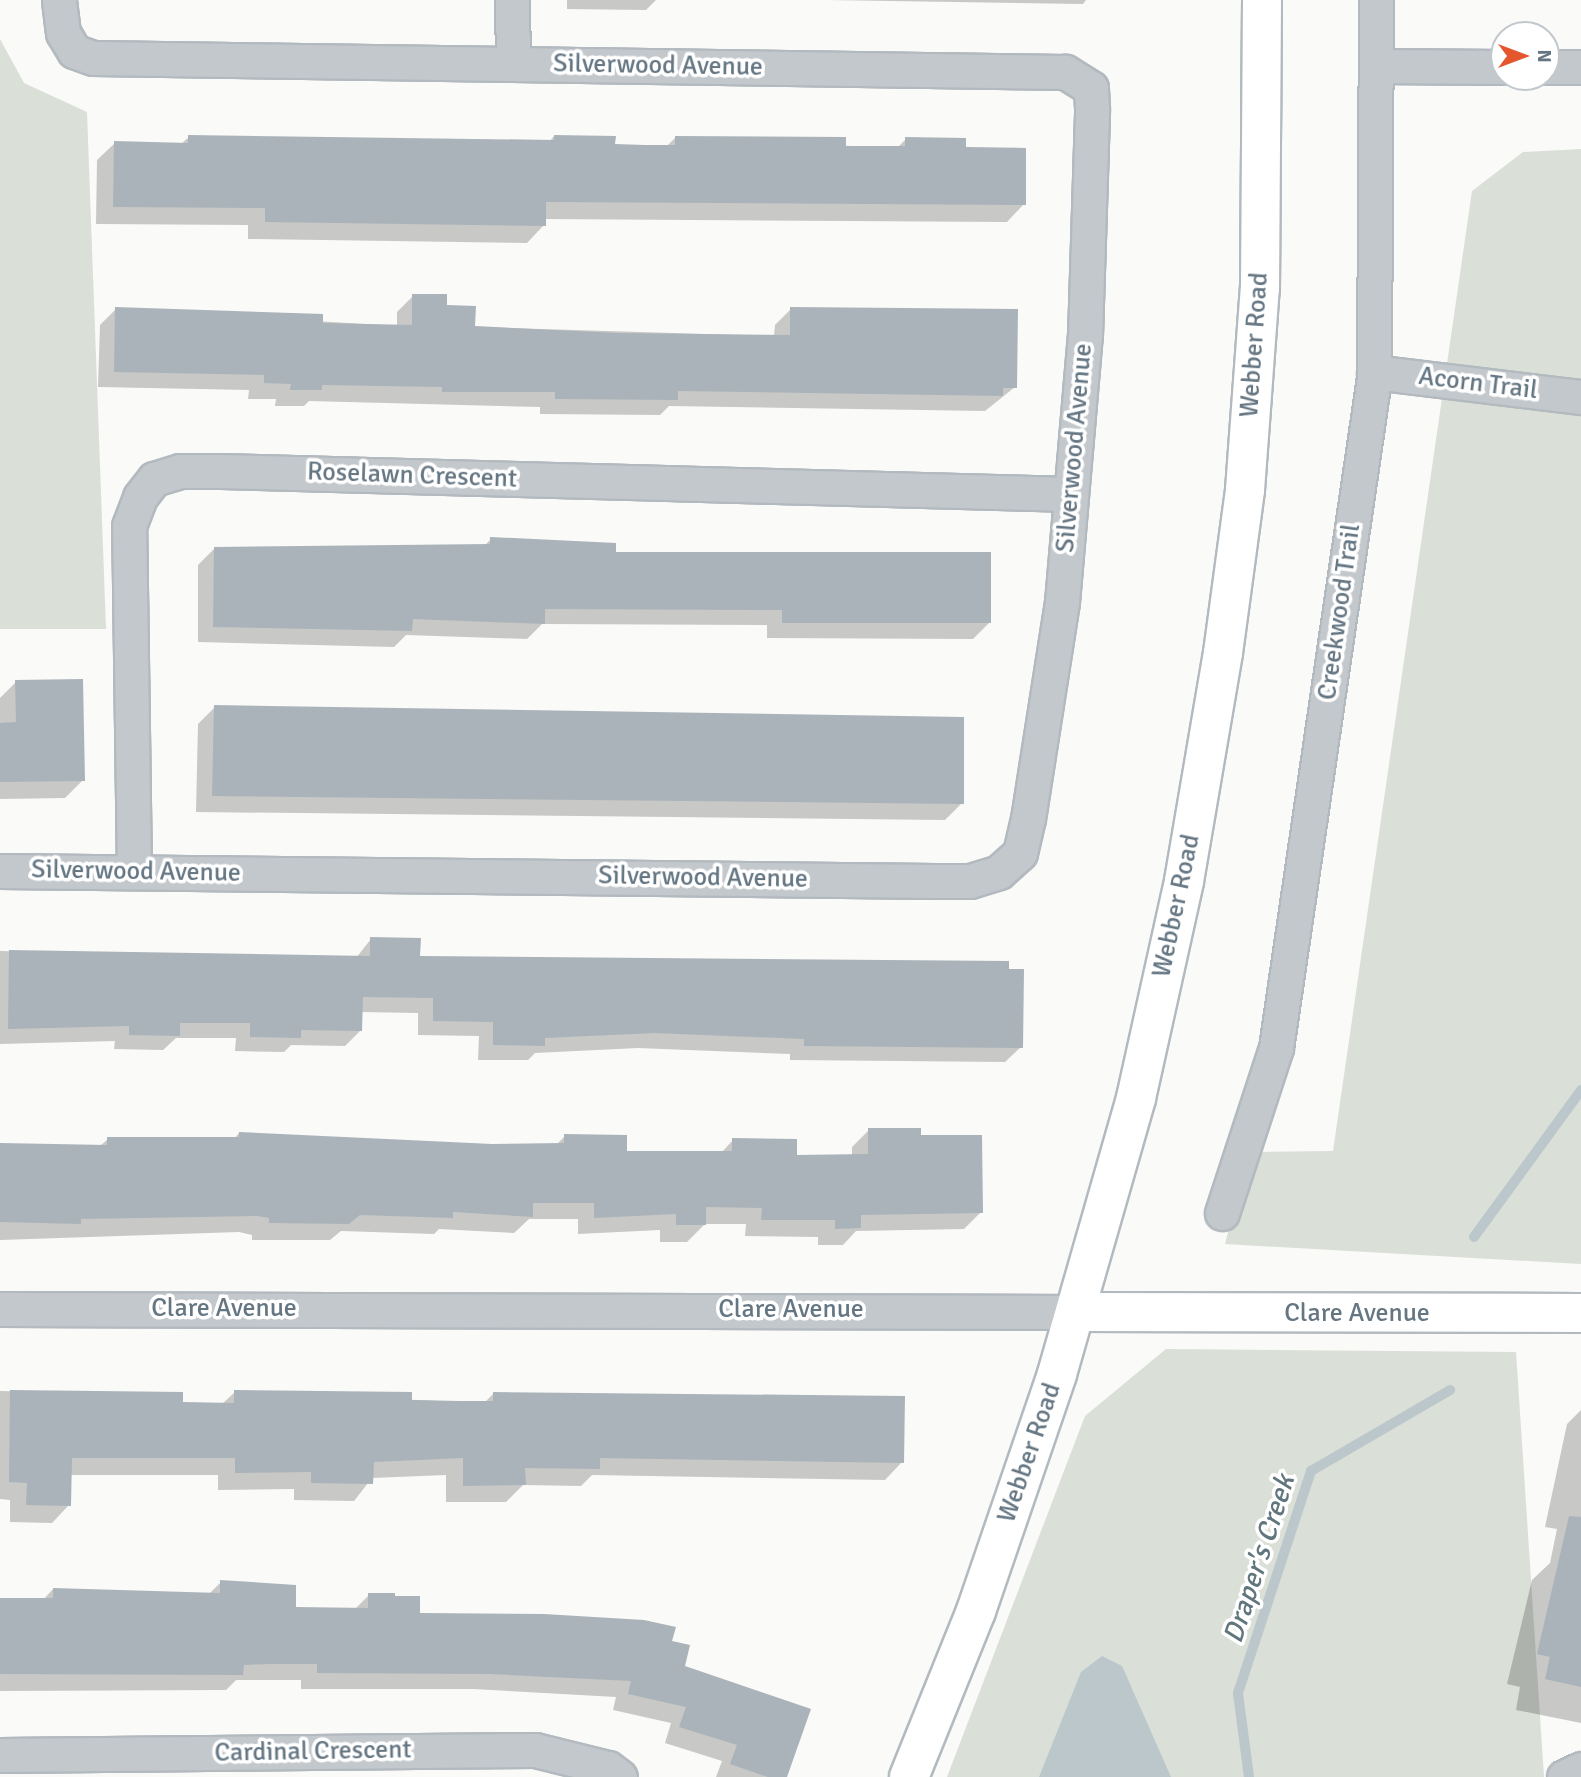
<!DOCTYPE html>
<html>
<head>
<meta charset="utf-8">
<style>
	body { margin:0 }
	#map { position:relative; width:1581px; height:1777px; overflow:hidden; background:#fafaf8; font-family:Signika,sans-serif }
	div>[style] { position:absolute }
	.green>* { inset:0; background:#dadfd7 }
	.water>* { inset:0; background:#bbc7cb }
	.shadow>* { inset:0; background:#0003 }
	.stream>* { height:10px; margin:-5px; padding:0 5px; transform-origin:5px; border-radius:5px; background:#bbc7cb }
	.building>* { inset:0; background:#aab3b9 }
	.roads { filter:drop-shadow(2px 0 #b3babf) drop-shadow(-2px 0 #b3babf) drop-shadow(0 2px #b3babf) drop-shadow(0 -2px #b3babf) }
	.street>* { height:33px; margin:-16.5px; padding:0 16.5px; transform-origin:16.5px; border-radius:16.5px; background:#c3c8cc }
	.secondary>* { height:38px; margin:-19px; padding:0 19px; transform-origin:19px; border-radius:19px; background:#fff }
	span { translate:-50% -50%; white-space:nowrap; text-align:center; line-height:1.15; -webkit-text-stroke:7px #fff; paint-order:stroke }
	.street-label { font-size:26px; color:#657683 }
	.water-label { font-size:28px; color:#60757c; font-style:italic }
	.north { position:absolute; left:1490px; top:21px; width:70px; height:70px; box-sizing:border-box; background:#fff; border:2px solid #c1c8cd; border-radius:50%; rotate:90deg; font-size:19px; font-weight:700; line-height:28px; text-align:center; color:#657683 }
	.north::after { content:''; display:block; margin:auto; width:24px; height:32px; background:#e4572e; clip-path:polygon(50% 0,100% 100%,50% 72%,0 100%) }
</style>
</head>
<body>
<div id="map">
	<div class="green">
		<div style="clip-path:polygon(0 39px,24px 83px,87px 112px,106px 629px,0 629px)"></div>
		<div style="clip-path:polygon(1581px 149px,1581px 1264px,1225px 1244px,1249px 1152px,1333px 1151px,1472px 191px,1523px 152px)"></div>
		<div style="clip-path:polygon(1166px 1349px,1516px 1352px,1544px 1777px,947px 1777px,1085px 1416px)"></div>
	</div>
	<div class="water">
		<div style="clip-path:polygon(1102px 1656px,1122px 1666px,1171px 1777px,1039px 1777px,1081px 1672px)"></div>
	</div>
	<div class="shadow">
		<div style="clip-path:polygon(567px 0,656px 0,646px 10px,567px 9px)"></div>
		<div style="clip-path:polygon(827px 0,1086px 0,1083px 4px)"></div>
		<div style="clip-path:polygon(554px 136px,613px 146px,667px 146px,675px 138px,897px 148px,906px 139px,965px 148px,1024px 204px,1007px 222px,544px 219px,544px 225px,527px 243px,248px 239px,248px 225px,96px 224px,97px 160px,115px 143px,181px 144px,189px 137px,549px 142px)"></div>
		<div style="clip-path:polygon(413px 296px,446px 307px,473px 327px,774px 336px,775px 325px,791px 309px,1015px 387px,985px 411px,669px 406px,660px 415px,540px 414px,540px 407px,309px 401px,304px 406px,275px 406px,276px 399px,248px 399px,249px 390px,98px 387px,100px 325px,116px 309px,397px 326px,397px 312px)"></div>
		<div style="clip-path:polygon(491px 539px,614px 554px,989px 623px,973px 639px,767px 638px,767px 625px,542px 624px,527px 639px,406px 635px,394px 647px,198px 642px,198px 565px,215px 548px,484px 546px)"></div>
		<div style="clip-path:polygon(16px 682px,83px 780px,65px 798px,0 799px,0 698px)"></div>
		<div style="clip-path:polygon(215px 707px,962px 803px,945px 820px,196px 812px,198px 724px)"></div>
		<div style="clip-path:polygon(371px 939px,418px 958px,1021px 1047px,1005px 1062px,790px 1060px,790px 1054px,638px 1048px,535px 1053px,528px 1060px,478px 1060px,479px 1036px,418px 1035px,418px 1013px,361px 1012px,360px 1031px,345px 1046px,291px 1045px,284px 1052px,235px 1051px,236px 1038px,176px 1038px,163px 1050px,114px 1049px,115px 1041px,0 1044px,0 951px,356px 958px)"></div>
		<div style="clip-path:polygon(869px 1130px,920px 1137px,981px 1212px,964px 1229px,856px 1231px,843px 1245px,818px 1245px,818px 1237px,745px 1236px,746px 1224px,705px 1224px,687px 1242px,660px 1242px,660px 1230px,578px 1234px,578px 1219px,529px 1219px,514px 1233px,439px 1229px,434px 1234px,341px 1231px,330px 1240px,252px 1240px,252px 1235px,239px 1232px,0 1240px,0 1148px,100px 1146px,108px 1139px,234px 1139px,239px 1133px,492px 1145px,556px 1145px,565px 1136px,625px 1153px,721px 1153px,733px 1140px,795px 1157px,852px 1156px,852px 1147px)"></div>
		<div style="clip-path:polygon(0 1391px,181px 1394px,181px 1404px,222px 1404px,235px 1392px,484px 1403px,493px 1394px,902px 1462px,885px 1480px,592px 1475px,581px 1486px,523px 1485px,506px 1502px,446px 1502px,446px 1475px,372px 1478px,354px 1501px,294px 1500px,294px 1489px,218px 1490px,218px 1475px,70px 1475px,69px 1505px,52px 1523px,10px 1522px,10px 1500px,0 1499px)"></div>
		<div style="clip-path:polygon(1581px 1410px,1581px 1723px,1516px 1710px,1520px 1687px,1507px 1684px,1532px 1580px,1550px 1563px,1557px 1529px,1545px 1527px,1567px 1424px)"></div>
		<div style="clip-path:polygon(221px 1582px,294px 1609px,354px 1610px,369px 1595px,394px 1598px,418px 1615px,670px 1642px,683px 1667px,785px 1777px,716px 1777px,722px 1761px,665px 1743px,671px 1723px,613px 1710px,616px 1697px,473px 1689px,301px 1689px,301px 1680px,236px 1680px,226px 1690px,0 1691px,0 1598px,43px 1600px,53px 1589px,208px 1595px)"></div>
	</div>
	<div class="stream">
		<div style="left:1474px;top:1237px;width:182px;rotate:-53.9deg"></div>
		<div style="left:1249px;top:1777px;width:85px;rotate:-97.5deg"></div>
		<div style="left:1238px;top:1693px;width:234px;rotate:-71.8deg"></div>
		<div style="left:1311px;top:1471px;width:161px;rotate:-30.2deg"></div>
	</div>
	<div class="building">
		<div style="clip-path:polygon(188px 135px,554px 140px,554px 135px,616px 136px,615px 144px,645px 145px,675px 145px,675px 136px,846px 137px,846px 146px,905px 146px,905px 137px,966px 138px,966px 147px,1026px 148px,1026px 205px,546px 202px,546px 226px,265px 222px,265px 208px,113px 207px,114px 141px,188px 143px)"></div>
		<div style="clip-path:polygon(412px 294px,447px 294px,447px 305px,476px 306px,475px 326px,617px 333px,790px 335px,790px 307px,1018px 309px,1017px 388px,1003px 388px,1003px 396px,678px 391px,678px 400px,555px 399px,555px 392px,442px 392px,442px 387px,322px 385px,322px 390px,290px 390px,291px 384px,264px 383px,264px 375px,114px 372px,115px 307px,323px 314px,323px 323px,412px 325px)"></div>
		<div style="clip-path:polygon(490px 537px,616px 543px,616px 552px,991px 552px,991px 623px,782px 623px,782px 610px,545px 609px,545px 624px,413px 619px,412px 631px,213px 627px,214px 547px,490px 544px)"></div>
		<div style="clip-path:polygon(83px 679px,85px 781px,0 782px,0 723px,16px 722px,15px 680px)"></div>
		<div style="clip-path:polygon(214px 705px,964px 717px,964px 804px,212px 796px)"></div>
		<div style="clip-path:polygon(370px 937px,421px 938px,420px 956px,1009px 961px,1009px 969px,1024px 969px,1023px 1048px,804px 1046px,804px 1039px,655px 1033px,545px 1038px,545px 1046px,493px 1045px,493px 1022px,433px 1021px,433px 998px,363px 997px,362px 1031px,301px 1030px,301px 1038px,250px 1037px,250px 1023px,180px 1023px,180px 1036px,129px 1035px,129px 1026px,8px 1029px,9px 950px,370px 956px)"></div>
		<div style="clip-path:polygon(868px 1128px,921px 1128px,921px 1135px,982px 1135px,983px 1213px,861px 1215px,861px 1228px,835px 1229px,835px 1220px,761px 1220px,762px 1208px,706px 1207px,706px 1225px,676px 1225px,676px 1214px,594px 1218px,594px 1203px,533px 1203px,533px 1217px,453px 1212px,453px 1218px,360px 1215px,349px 1224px,269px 1223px,269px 1218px,257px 1216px,81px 1219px,81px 1224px,0 1222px,0 1143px,107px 1145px,107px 1137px,239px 1137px,239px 1132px,492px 1144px,564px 1143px,564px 1134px,627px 1135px,627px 1151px,732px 1151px,732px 1138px,797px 1139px,797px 1155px,868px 1154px)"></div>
		<div style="clip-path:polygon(10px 1390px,183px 1392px,183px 1402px,234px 1403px,234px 1390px,412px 1392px,412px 1400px,460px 1401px,493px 1401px,493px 1392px,905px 1396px,904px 1463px,600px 1458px,600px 1469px,525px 1468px,526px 1485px,463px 1486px,463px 1458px,374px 1462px,373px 1484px,311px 1483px,311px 1472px,235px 1473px,235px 1458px,72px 1458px,71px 1506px,26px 1505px,27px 1483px,9px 1482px)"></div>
		<div style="clip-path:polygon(1569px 1516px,1581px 1517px,1581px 1687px,1545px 1679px,1550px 1657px,1537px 1654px)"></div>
		<div style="clip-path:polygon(220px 1580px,296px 1585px,296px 1607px,368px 1608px,368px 1593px,395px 1593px,395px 1596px,420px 1596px,420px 1613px,544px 1614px,644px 1620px,676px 1627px,672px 1641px,690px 1645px,685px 1666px,811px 1709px,787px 1777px,768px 1777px,730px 1764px,737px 1745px,679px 1727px,686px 1707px,628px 1694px,631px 1681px,490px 1674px,317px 1673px,317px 1664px,270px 1664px,244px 1665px,243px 1675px,0 1674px,0 1598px,53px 1598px,53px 1588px,220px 1593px)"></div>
	</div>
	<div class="roads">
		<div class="street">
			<div style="left:512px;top:0;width:64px;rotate:89.1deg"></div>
			<div style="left:1376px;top:66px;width:128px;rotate:0.4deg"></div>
			<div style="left:1546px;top:67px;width:35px"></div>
			<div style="left:1374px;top:372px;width:209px;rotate:6.9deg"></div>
			<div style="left:0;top:871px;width:935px;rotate:0.61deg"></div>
			<div style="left:935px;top:881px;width:35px"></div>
			<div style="left:970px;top:881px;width:30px;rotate:-17deg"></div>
			<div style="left:999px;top:872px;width:28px;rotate:-42deg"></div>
			<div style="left:1020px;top:853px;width:35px;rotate:-77deg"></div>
			<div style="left:1028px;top:819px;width:220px;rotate:-81.1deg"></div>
			<div style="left:1062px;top:602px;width:267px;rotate:-85.1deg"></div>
			<div style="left:1085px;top:336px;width:228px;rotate:-88.2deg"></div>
			<div style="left:1092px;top:108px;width:20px;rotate:-93deg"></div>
			<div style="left:1091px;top:88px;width:31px;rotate:-148deg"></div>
			<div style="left:1065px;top:72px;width:972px;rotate:-179.17deg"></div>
			<div style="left:93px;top:58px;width:20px;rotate:-160deg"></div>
			<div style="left:74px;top:51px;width:21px;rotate:-121deg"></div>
			<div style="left:63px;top:33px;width:33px;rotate:-97deg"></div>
			<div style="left:134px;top:872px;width:346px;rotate:-90.8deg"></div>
			<div style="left:129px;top:526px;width:31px;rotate:-69deg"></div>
			<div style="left:140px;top:497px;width:23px;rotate:-52deg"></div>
			<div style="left:154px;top:479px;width:27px;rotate:-17deg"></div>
			<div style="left:180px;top:471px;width:41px"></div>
			<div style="left:221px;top:471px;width:850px;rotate:1.55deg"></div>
			<div style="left:1222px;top:1213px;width:174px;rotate:-71.9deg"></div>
			<div style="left:1276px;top:1048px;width:677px;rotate:-81.68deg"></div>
			<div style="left:1374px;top:378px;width:378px;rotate:-89.7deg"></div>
			<div style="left:0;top:1309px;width:1076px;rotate:0.16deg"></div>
			<div style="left:0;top:1755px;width:535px;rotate:-0.54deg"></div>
			<div style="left:535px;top:1750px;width:75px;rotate:13.9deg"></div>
			<div style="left:608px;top:1768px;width:15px;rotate:37deg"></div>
			<div style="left:1564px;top:1777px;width:19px;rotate:-25deg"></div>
		</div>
		<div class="secondary">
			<div style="left:1076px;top:1312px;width:505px;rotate:0.11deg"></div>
			<div style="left:909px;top:1777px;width:179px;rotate:-68deg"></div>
			<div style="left:976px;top:1611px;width:250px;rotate:-71.1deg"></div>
			<div style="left:1057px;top:1374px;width:287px;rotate:-74deg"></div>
			<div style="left:1136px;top:1098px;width:222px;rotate:-77.5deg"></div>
			<div style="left:1184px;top:881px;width:231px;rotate:-80.3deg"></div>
			<div style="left:1223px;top:653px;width:164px;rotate:-82.3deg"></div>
			<div style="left:1245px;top:490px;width:203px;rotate:-85.8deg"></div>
			<div style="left:1260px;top:288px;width:288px;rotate:-89.6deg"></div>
		</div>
	</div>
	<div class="street-label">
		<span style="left:658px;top:66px;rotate:1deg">Silverwood Avenue</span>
		<span style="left:1255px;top:345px;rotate:-86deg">Webber Road</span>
		<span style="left:1478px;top:384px;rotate:7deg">Acorn Trail</span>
		<span style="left:1075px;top:448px;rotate:-85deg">Silverwood Avenue</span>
		<span style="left:412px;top:476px;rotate:2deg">Roselawn Crescent</span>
		<span style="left:1340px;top:612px;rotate:-82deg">Creekwood Trail</span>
		<span style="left:136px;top:872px;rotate:1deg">Silverwood Avenue</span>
		<span style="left:703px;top:878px;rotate:1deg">Silverwood Avenue</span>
		<span style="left:1177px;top:906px;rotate:-78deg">Webber Road</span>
		<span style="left:224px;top:1309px">Clare Avenue</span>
		<span style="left:791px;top:1310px">Clare Avenue</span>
		<span style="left:1357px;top:1314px">Clare Avenue</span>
		<span style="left:1030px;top:1453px;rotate:-71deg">Webber Road</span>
		<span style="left:313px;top:1752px;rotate:-1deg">Cardinal Crescent</span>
	</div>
	<div class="water-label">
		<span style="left:1259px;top:1559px;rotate:-72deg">Draper's Creek</span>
	</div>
	<div class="north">N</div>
</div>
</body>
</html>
